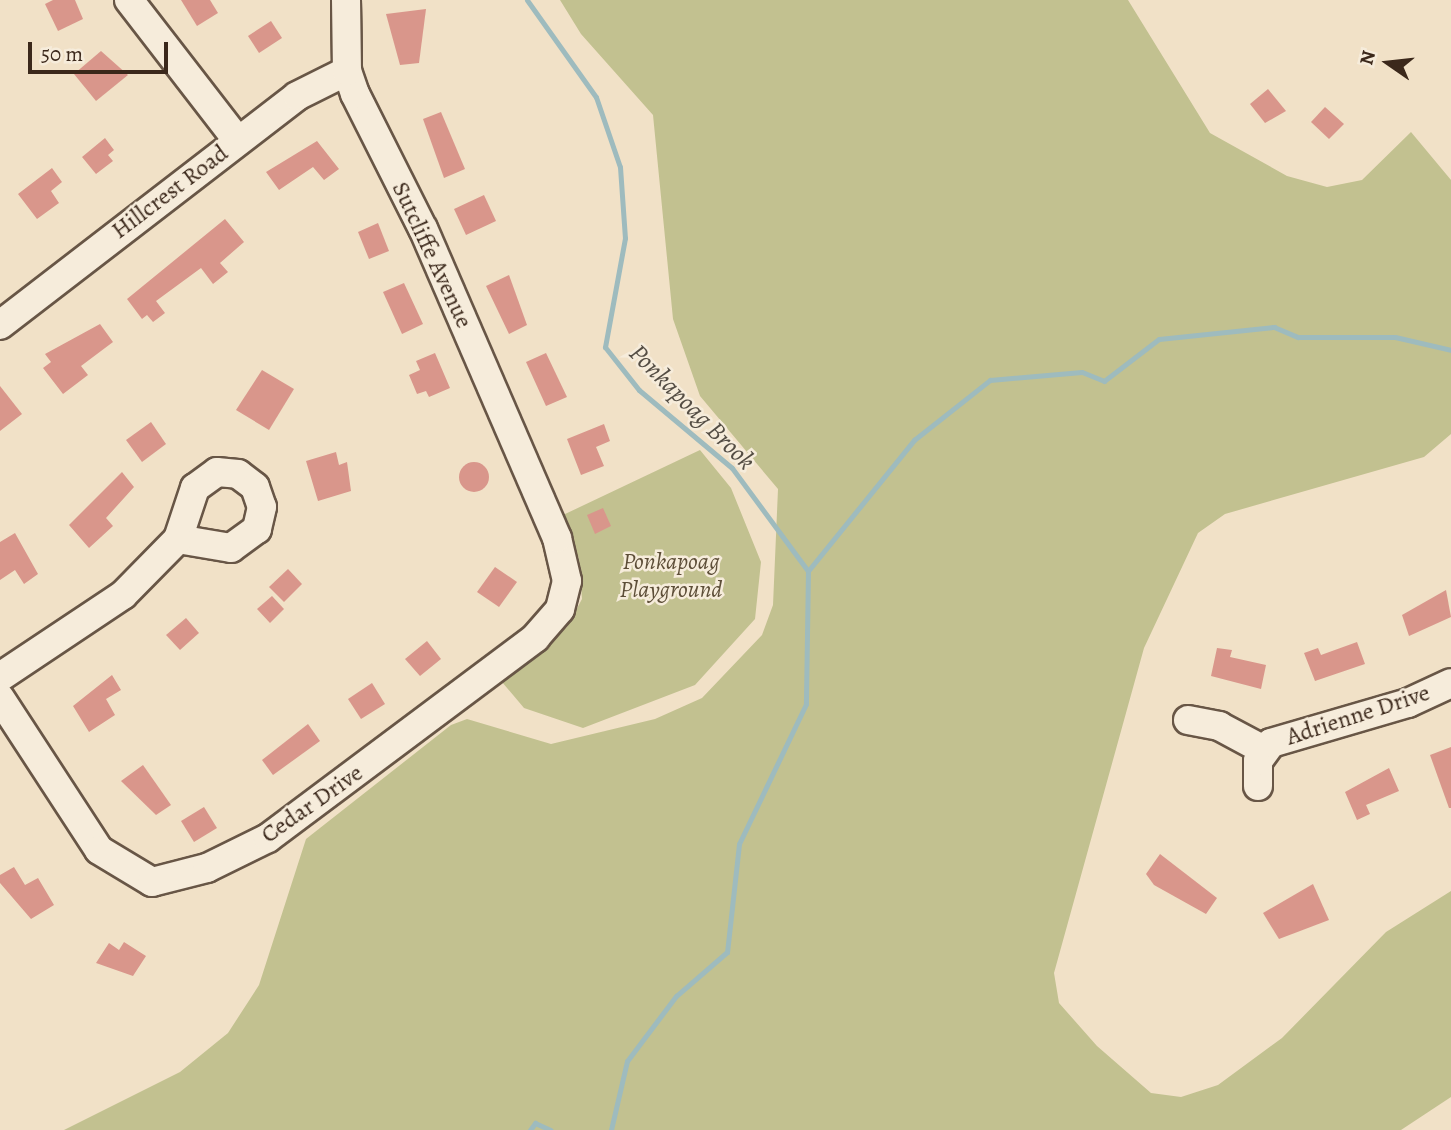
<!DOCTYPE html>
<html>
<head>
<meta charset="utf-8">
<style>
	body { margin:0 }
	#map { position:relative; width:1451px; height:1130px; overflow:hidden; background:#f1e1c7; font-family:Alegreya,serif }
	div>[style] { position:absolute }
	.green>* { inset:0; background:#c2c190 }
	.stream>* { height:5px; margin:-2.5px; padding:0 2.5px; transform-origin:2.5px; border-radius:2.5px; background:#9ebbbe }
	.building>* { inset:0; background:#d9968b }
	.round { border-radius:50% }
	.roads { filter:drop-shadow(2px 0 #685646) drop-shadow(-2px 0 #685646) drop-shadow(0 2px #685646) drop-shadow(0 -2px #685646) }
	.minor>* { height:28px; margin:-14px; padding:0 14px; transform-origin:14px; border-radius:14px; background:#f6ecdb }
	span { translate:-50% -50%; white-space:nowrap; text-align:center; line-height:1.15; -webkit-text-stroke:5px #f6ecdb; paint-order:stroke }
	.street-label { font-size:24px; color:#3b281b }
	.park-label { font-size:24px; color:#5d4e38; font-style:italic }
	.water-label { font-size:26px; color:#544d44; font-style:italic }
	.north { position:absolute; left:1353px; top:28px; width:70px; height:70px; -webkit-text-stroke:5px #f6ecdb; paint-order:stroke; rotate:284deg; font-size:19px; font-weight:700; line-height:28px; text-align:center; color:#3b281b }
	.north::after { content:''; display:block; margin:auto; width:24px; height:32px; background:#3b281b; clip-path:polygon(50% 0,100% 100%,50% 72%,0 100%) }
	.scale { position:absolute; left:28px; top:42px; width:140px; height:32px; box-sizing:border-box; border:4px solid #3b281b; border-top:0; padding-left:9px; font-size:21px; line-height:24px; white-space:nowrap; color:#3b281b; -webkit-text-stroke:5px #f6ecdb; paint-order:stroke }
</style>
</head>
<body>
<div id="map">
	<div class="green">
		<div style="clip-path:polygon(560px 0,1128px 0,1210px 133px,1287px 176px,1327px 187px,1362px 180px,1411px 132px,1451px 180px,1451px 434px,1424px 457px,1225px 514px,1198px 533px,1144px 648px,1054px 973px,1059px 1003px,1097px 1046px,1151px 1093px,1181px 1097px,1218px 1085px,1282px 1038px,1386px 932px,1451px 891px,1451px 1097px,1401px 1130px,64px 1130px,180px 1072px,228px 1033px,259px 985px,306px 839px,451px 725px,467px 719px,551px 744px,655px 719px,702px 698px,762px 635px,773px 605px,778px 489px,700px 396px,673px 319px,653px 115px,581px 34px)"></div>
		<div style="clip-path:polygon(700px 450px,731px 488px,761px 562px,755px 619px,695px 685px,583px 728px,524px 708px,502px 682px,567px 627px,582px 599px,579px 559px,563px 515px)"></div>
	</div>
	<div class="stream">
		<div style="left:527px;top:0;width:119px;rotate:54.6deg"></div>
		<div style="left:596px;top:97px;width:74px;rotate:71.1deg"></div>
		<div style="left:620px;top:167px;width:71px;rotate:86deg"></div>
		<div style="left:625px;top:238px;width:111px;rotate:100.4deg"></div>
		<div style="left:605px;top:347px;width:55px;rotate:51.7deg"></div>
		<div style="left:639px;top:390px;width:121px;rotate:40deg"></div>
		<div style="left:732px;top:468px;width:128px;rotate:53.6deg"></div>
		<div style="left:808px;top:571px;width:133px;rotate:90.9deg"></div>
		<div style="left:806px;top:704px;width:155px;rotate:115.6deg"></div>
		<div style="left:739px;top:844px;width:109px;rotate:96.3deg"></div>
		<div style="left:727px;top:952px;width:67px;rotate:139.2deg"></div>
		<div style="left:676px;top:996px;width:81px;rotate:127deg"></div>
		<div style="left:627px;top:1061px;width:71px;rotate:103.1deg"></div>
		<div style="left:808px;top:571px;width:169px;rotate:-51deg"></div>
		<div style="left:914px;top:440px;width:97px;rotate:-38.3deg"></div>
		<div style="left:990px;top:380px;width:92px;rotate:-5deg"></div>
		<div style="left:1082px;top:372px;width:24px;rotate:22deg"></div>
		<div style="left:1104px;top:381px;width:69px;rotate:-37.4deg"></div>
		<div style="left:1159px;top:339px;width:116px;rotate:-6deg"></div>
		<div style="left:1274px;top:327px;width:26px;rotate:23deg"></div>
		<div style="left:1298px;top:337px;width:97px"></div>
		<div style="left:1395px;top:337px;width:57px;rotate:13.1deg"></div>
		<div style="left:530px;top:1130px;width:9px;rotate:-54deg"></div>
		<div style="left:535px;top:1123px;width:17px;rotate:24deg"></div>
	</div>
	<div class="building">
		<div style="clip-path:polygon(53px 0,75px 0,83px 19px,58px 31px,45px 4px)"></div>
		<div style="clip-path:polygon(181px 0,210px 0,218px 13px,197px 26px)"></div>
		<div style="clip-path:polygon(426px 9px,419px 63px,400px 65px,386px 14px)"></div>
		<div style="clip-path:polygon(271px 21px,282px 38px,259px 53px,248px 36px)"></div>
		<div style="clip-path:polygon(101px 51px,128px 75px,96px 101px,74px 74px)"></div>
		<div style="clip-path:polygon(1268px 89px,1286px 111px,1265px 123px,1250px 104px)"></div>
		<div style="clip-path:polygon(1325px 107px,1344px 124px,1329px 139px,1311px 122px)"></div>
		<div style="clip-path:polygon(441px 112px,465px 169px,444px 178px,423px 119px)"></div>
		<div style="clip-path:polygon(105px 138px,114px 150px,108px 155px,113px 161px,96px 174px,82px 157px)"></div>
		<div style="clip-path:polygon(317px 141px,339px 169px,324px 180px,313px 167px,279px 190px,266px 172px)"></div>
		<div style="clip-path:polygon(52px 168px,62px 182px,51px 191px,59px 203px,37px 219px,18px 194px)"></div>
		<div style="clip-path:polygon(484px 195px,496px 221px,466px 235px,454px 209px)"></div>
		<div style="clip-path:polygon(225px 219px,244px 242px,220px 263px,228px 272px,213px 284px,201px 268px,156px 301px,165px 313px,153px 322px,147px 315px,142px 319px,127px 299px)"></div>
		<div style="clip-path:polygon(378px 223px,389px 251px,369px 259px,358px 232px)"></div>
		<div style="clip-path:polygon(509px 275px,527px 325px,509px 334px,486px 286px)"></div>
		<div style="clip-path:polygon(404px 283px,423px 324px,402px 334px,383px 292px)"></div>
		<div style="clip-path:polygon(100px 324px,113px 342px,81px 366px,88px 375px,63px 394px,43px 368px,51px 362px,45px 354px)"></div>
		<div style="clip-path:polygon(435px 353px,450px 388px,429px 397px,426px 391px,417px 394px,409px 375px,420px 370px,416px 361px)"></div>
		<div style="clip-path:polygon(546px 353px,567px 397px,546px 406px,526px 362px)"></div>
		<div style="clip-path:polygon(262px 370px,294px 389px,269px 430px,236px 410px)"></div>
		<div style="clip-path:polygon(0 386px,22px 414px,0 431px)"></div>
		<div style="clip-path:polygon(151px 422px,166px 444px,142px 462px,126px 440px)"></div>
		<div style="clip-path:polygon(604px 424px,610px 441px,596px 447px,604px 466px,581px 475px,567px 439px)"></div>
		<div style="clip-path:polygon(336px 452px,339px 465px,347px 462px,351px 491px,318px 501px,306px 461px)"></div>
		<div class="round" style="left:459px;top:462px;width:30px;height:30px"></div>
		<div style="clip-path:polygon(122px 472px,134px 487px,106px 518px,113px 526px,89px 548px,69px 525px)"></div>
		<div style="clip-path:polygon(603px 508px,611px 526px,595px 534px,587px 515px)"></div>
		<div style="clip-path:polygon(15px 533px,38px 574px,24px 584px,15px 570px,0 580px,0 542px)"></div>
		<div style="clip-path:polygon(495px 567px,517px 582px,499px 607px,477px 592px)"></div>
		<div style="clip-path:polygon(288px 569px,302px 584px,284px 602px,269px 587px)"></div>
		<div style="clip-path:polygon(1446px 590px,1451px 617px,1409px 636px,1402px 615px)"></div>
		<div style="clip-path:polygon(272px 596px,284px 609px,270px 623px,257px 609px)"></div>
		<div style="clip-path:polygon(186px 618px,199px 633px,180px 650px,166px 635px)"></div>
		<div style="clip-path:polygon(427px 641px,441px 659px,420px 676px,405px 659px)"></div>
		<div style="clip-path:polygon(1357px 642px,1365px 664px,1315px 681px,1304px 653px,1318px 648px,1321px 655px)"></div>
		<div style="clip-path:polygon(1217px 648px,1232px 650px,1230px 657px,1266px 665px,1261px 689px,1211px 676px)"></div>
		<div style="clip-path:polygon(112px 675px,121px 690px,106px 699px,115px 715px,89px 732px,73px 706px)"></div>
		<div style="clip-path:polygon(372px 683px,385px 704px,361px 719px,348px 699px)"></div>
		<div style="clip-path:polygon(308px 724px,320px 741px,273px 775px,262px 760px)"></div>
		<div style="clip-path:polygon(1451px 747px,1451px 808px,1449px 808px,1430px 755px)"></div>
		<div style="clip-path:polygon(143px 765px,171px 805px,156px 815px,121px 781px)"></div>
		<div style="clip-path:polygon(1389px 768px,1399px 791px,1366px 805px,1370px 814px,1357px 820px,1345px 792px)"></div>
		<div style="clip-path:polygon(204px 807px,217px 828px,194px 842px,181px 821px)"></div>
		<div style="clip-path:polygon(1160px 854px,1217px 898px,1206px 914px,1154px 885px,1146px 874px)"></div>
		<div style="clip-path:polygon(14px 867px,25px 885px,38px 878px,54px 905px,31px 919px,0 883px,0 875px)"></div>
		<div style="clip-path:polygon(1313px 884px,1329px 920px,1279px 939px,1263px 913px)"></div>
		<div style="clip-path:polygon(124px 942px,146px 956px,133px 976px,96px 963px,109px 943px,119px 950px)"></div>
	</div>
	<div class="roads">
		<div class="minor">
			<div style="left:129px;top:0;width:178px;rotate:52.3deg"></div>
			<div style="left:0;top:325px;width:375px;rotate:-37.6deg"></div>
			<div style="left:297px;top:96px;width:56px;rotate:-26.6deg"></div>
			<div style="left:217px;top:472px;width:21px;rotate:5deg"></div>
			<div style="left:238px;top:474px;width:21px;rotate:37deg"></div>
			<div style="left:255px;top:487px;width:21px;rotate:71deg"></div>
			<div style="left:262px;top:507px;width:23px;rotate:103deg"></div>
			<div style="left:257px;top:529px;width:32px;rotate:144deg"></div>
			<div style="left:231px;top:548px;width:54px;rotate:-170.4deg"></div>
			<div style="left:178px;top:539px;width:54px;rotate:-71.6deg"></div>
			<div style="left:195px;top:488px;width:27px;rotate:-36deg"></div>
			<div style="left:0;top:677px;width:148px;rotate:-33.7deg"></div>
			<div style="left:123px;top:595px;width:78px;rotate:-45.5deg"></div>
			<div style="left:0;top:698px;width:181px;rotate:56.9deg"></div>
			<div style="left:99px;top:850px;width:62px;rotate:31.1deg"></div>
			<div style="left:152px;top:882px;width:57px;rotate:-14.3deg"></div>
			<div style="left:207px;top:868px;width:68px;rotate:-26.2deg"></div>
			<div style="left:268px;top:838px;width:334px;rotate:-36.8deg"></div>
			<div style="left:535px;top:638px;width:38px;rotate:-49deg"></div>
			<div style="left:560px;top:609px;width:29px;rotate:-76deg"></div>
			<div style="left:567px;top:581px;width:44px;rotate:-103.1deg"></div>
			<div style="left:557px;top:538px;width:337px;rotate:-113.4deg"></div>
			<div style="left:423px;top:229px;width:151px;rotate:-116.7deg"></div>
			<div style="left:355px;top:94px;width:24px;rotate:-109deg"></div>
			<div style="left:347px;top:71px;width:71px;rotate:-90.8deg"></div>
			<div style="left:1188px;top:720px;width:32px;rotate:11deg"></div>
			<div style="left:1219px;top:726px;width:49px;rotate:28.1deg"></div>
			<div style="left:1258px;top:786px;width:25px;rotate:-90deg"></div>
			<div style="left:1258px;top:761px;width:22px;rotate:-54deg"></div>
			<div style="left:1271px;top:743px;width:143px;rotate:-16.3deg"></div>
			<div style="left:1408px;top:703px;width:47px;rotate:-24.9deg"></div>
		</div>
	</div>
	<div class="street-label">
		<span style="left:170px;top:192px;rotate:-37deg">Hillcrest Road</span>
		<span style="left:432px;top:255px;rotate:65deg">Sutcliffe Avenue</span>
		<span style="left:1358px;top:715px;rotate:-18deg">Adrienne Drive</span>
		<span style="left:312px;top:804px;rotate:-35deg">Cedar Drive</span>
	</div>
	<div class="park-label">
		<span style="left:671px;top:576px">Ponkapoag<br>Playground</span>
	</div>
	<div class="water-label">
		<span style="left:692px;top:407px;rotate:45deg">Ponkapoag Brook</span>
	</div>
	<div class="north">N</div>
	<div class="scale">50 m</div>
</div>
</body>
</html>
